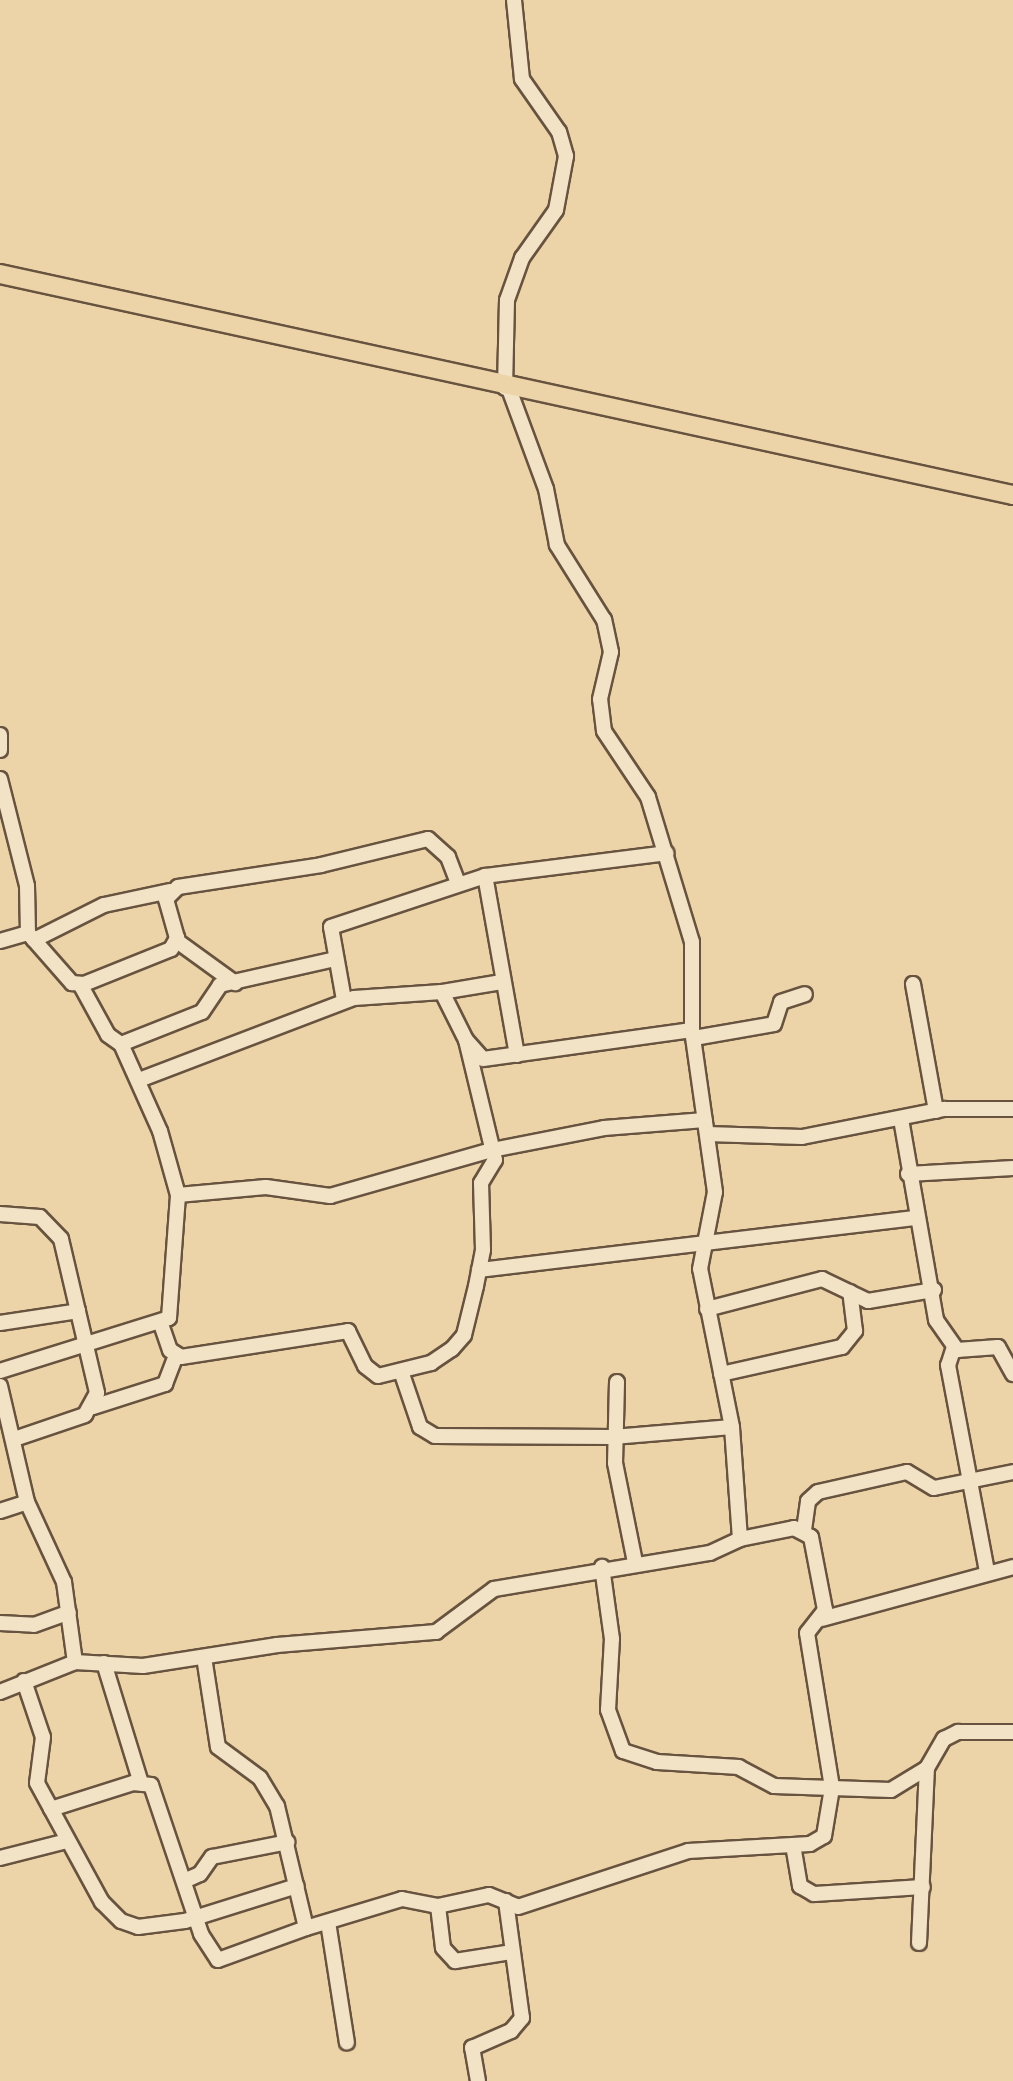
<!DOCTYPE html>
<html>
<head>
<meta charset="utf-8">
<style>
	body { margin:0 }
	#map { position:relative; width:1013px; height:2081px; overflow:hidden; background:#ecd4a8; font-family:Alegreya,serif }
	div>[style] { position:absolute }
	.roads { filter:drop-shadow(2px 0 #67533f) drop-shadow(-2px 0 #67533f) drop-shadow(0 2px #67533f) drop-shadow(0 -2px #67533f) }
	.minor>* { height:14px; margin:-7px; padding:0 7px; transform-origin:7px; border-radius:7px; background:#f3e3c6 }
	.major>* { height:18px; margin:-9px; padding:0 9px; transform-origin:9px; border-radius:9px; background:#ecd4a8 }
	span { translate:-50% -50%; white-space:nowrap; text-align:center; line-height:1.15; -webkit-text-stroke:7px #f3e3c6; paint-order:stroke }
</style>
</head>
<body>
<div id="map">
	<div class="roads">
		<div class="minor">
			<div style="left:505px;top:388px;width:88px;rotate:-88.7deg"></div>
			<div style="left:507px;top:300px;width:45px;rotate:-70.3deg"></div>
			<div style="left:522px;top:258px;width:59px;rotate:-54.7deg"></div>
			<div style="left:556px;top:210px;width:55px;rotate:-79.5deg"></div>
			<div style="left:566px;top:156px;width:25px;rotate:-106deg"></div>
			<div style="left:559px;top:132px;width:65px;rotate:-124.9deg"></div>
			<div style="left:522px;top:79px;width:79px;rotate:-95.8deg"></div>
			<div style="left:0;top:735px;width:15px;rotate:90deg"></div>
			<div style="left:0;top:779px;width:110px;rotate:75.8deg"></div>
			<div style="left:27px;top:886px;width:47px;rotate:88.8deg"></div>
			<div style="left:28px;top:933px;width:67px;rotate:48.7deg"></div>
			<div style="left:72px;top:983px;width:12px;rotate:5deg"></div>
			<div style="left:84px;top:984px;width:94px;rotate:-21.9deg"></div>
			<div style="left:171px;top:949px;width:13px;rotate:-61deg"></div>
			<div style="left:177px;top:938px;width:41px;rotate:-105.8deg"></div>
			<div style="left:166px;top:899px;width:17px;rotate:-45deg"></div>
			<div style="left:178px;top:887px;width:145px;rotate:-8.7deg"></div>
			<div style="left:321px;top:865px;width:110px;rotate:-13.7deg"></div>
			<div style="left:428px;top:839px;width:27px;rotate:42deg"></div>
			<div style="left:448px;top:857px;width:28px;rotate:69deg"></div>
			<div style="left:34px;top:940px;width:78px;rotate:-26.6deg"></div>
			<div style="left:104px;top:905px;width:67px;rotate:-12deg"></div>
			<div style="left:0;top:941px;width:29px;rotate:-16deg"></div>
			<div style="left:177px;top:941px;width:72px;rotate:35.9deg"></div>
			<div style="left:80px;top:984px;width:58px;rotate:61.2deg"></div>
			<div style="left:108px;top:1035px;width:16px;rotate:35deg"></div>
			<div style="left:913px;top:984px;width:129px;rotate:79.7deg"></div>
			<div style="left:442px;top:992px;width:61px;rotate:-9.5deg"></div>
			<div style="left:344px;top:1000px;width:74px;rotate:-100.1deg"></div>
			<div style="left:331px;top:927px;width:162px;rotate:-18.3deg"></div>
			<div style="left:694px;top:1038px;width:81px;rotate:-9.9deg"></div>
			<div style="left:774px;top:1024px;width:23px;rotate:-72deg"></div>
			<div style="left:781px;top:1002px;width:25px;rotate:-18deg"></div>
			<div style="left:517px;top:1055px;width:182px;rotate:-100.1deg"></div>
			<div style="left:485px;top:876px;width:183px;rotate:-7.2deg"></div>
			<div style="left:139px;top:1080px;width:230px;rotate:-20.9deg"></div>
			<div style="left:354px;top:998px;width:88px;rotate:-3.9deg"></div>
			<div style="left:442px;top:992px;width:54px;rotate:63.4deg"></div>
			<div style="left:466px;top:1040px;width:25px;rotate:48deg"></div>
			<div style="left:483px;top:1059px;width:211px;rotate:-7.9deg"></div>
			<div style="left:901px;top:1119px;width:204px;rotate:80.1deg"></div>
			<div style="left:936px;top:1320px;width:37px;rotate:55deg"></div>
			<div style="left:957px;top:1350px;width:41px;rotate:-4.2deg"></div>
			<div style="left:998px;top:1347px;width:31px;rotate:61deg"></div>
			<div style="left:707px;top:1134px;width:95px;rotate:1.8deg"></div>
			<div style="left:802px;top:1137px;width:145px;rotate:-11.2deg"></div>
			<div style="left:944px;top:1109px;width:69px"></div>
			<div style="left:908px;top:1174px;width:105px;rotate:-3.3deg"></div>
			<div style="left:178px;top:1195px;width:88px;rotate:-5.2deg"></div>
			<div style="left:266px;top:1187px;width:65px;rotate:8deg"></div>
			<div style="left:330px;top:1196px;width:168px;rotate:-15.9deg"></div>
			<div style="left:492px;top:1150px;width:114px;rotate:-11.1deg"></div>
			<div style="left:604px;top:1128px;width:101px;rotate:-4.5deg"></div>
			<div style="left:0;top:1214px;width:40px;rotate:4.3deg"></div>
			<div style="left:40px;top:1217px;width:30px;rotate:46deg"></div>
			<div style="left:61px;top:1239px;width:158px;rotate:76.8deg"></div>
			<div style="left:97px;top:1393px;width:25px;rotate:119deg"></div>
			<div style="left:85px;top:1415px;width:75px;rotate:161.3deg"></div>
			<div style="left:479px;top:1270px;width:438px;rotate:-6.8deg"></div>
			<div style="left:707px;top:1309px;width:119px;rotate:-14.6deg"></div>
			<div style="left:822px;top:1279px;width:51px;rotate:25.6deg"></div>
			<div style="left:868px;top:1301px;width:67px;rotate:-9.5deg"></div>
			<div style="left:0;top:1323px;width:79px;rotate:-8.7deg"></div>
			<div style="left:161px;top:1324px;width:28px;rotate:71deg"></div>
			<div style="left:170px;top:1350px;width:13px;rotate:32deg"></div>
			<div style="left:181px;top:1357px;width:169px;rotate:-8.8deg"></div>
			<div style="left:348px;top:1331px;width:39px;rotate:64deg"></div>
			<div style="left:365px;top:1366px;width:16px;rotate:38deg"></div>
			<div style="left:378px;top:1376px;width:55px;rotate:-13.8deg"></div>
			<div style="left:431px;top:1363px;width:25px;rotate:-34deg"></div>
			<div style="left:452px;top:1349px;width:18px;rotate:-49deg"></div>
			<div style="left:464px;top:1335px;width:50px;rotate:-76.2deg"></div>
			<div style="left:476px;top:1286px;width:37px;rotate:-79deg"></div>
			<div style="left:483px;top:1250px;width:67px;rotate:-91.7deg"></div>
			<div style="left:481px;top:1183px;width:27px;rotate:-59deg"></div>
			<div style="left:495px;top:1160px;width:123px;rotate:-103.6deg"></div>
			<div style="left:954px;top:1347px;width:19px;rotate:108deg"></div>
			<div style="left:948px;top:1365px;width:211px;rotate:79.3deg"></div>
			<div style="left:0;top:1371px;width:177px;rotate:-17.4deg"></div>
			<div style="left:169px;top:1318px;width:123px;rotate:-85.8deg"></div>
			<div style="left:178px;top:1195px;width:66px;rotate:-105.7deg"></div>
			<div style="left:160px;top:1131px;width:95px;rotate:-114.1deg"></div>
			<div style="left:121px;top:1044px;width:87px;rotate:-21.6deg"></div>
			<div style="left:202px;top:1012px;width:32px;rotate:-56deg"></div>
			<div style="left:220px;top:985px;width:118px;rotate:-12.7deg"></div>
			<div style="left:402px;top:1374px;width:56px;rotate:71.2deg"></div>
			<div style="left:420px;top:1427px;width:17px;rotate:31deg"></div>
			<div style="left:435px;top:1436px;width:178px;rotate:0.3deg"></div>
			<div style="left:613px;top:1437px;width:119px;rotate:-4.8deg"></div>
			<div style="left:721px;top:1374px;width:124px;rotate:-12.6deg"></div>
			<div style="left:842px;top:1347px;width:21px;rotate:-51deg"></div>
			<div style="left:855px;top:1331px;width:39px;rotate:-97deg"></div>
			<div style="left:617px;top:1382px;width:81px;rotate:91.4deg"></div>
			<div style="left:615px;top:1463px;width:101px;rotate:78.6deg"></div>
			<div style="left:0;top:1386px;width:119px;rotate:76.9deg"></div>
			<div style="left:27px;top:1502px;width:88px;rotate:65.2deg"></div>
			<div style="left:64px;top:1582px;width:81px;rotate:82.2deg"></div>
			<div style="left:93px;top:1407px;width:76px;rotate:-17.7deg"></div>
			<div style="left:165px;top:1384px;width:30px;rotate:-69deg"></div>
			<div style="left:0;top:1511px;width:28px;rotate:-18deg"></div>
			<div style="left:804px;top:1530px;width:29px;rotate:-82deg"></div>
			<div style="left:808px;top:1501px;width:13px;rotate:-42deg"></div>
			<div style="left:818px;top:1492px;width:91px;rotate:-12.7deg"></div>
			<div style="left:907px;top:1472px;width:31px;rotate:31deg"></div>
			<div style="left:934px;top:1488px;width:81px;rotate:-11.4deg"></div>
			<div style="left:740px;top:1539px;width:55px;rotate:-11.5deg"></div>
			<div style="left:794px;top:1528px;width:19px;rotate:28deg"></div>
			<div style="left:811px;top:1537px;width:74px;rotate:79.1deg"></div>
			<div style="left:825px;top:1610px;width:29px;rotate:128deg"></div>
			<div style="left:807px;top:1633px;width:157px;rotate:80.8deg"></div>
			<div style="left:832px;top:1788px;width:59px;rotate:1.9deg"></div>
			<div style="left:891px;top:1790px;width:42px;rotate:-31.4deg"></div>
			<div style="left:927px;top:1768px;width:34px;rotate:-60deg"></div>
			<div style="left:944px;top:1739px;width:16px;rotate:-27deg"></div>
			<div style="left:958px;top:1732px;width:55px"></div>
			<div style="left:822px;top:1619px;width:198px;rotate:-15.2deg"></div>
			<div style="left:0;top:1623px;width:34px;rotate:3deg"></div>
			<div style="left:34px;top:1625px;width:37px;rotate:-20deg"></div>
			<div style="left:204px;top:1657px;width:91px;rotate:81.2deg"></div>
			<div style="left:218px;top:1747px;width:52px;rotate:36.4deg"></div>
			<div style="left:260px;top:1778px;width:33px;rotate:59deg"></div>
			<div style="left:277px;top:1806px;width:125px;rotate:76.6deg"></div>
			<div style="left:306px;top:1928px;width:100px;rotate:-16.8deg"></div>
			<div style="left:402px;top:1899px;width:37px;rotate:11deg"></div>
			<div style="left:438px;top:1906px;width:52px;rotate:-12.2deg"></div>
			<div style="left:489px;top:1895px;width:31px;rotate:22deg"></div>
			<div style="left:518px;top:1907px;width:179px;rotate:-18.2deg"></div>
			<div style="left:688px;top:1851px;width:122px;rotate:-3.3deg"></div>
			<div style="left:810px;top:1844px;width:16px;rotate:-30deg"></div>
			<div style="left:824px;top:1836px;width:49px;rotate:-80.5deg"></div>
			<div style="left:832px;top:1788px;width:58px;rotate:-178deg"></div>
			<div style="left:774px;top:1786px;width:40px;rotate:-152deg"></div>
			<div style="left:739px;top:1767px;width:82px;rotate:-176.5deg"></div>
			<div style="left:657px;top:1762px;width:36px;rotate:-162deg"></div>
			<div style="left:623px;top:1751px;width:44px;rotate:-110.1deg"></div>
			<div style="left:608px;top:1710px;width:71px;rotate:-86.8deg"></div>
			<div style="left:612px;top:1639px;width:73px;rotate:-97.9deg"></div>
			<div style="left:104px;top:1663px;width:126px;rotate:72.9deg"></div>
			<div style="left:24px;top:1681px;width:59px;rotate:71.3deg"></div>
			<div style="left:43px;top:1737px;width:46px;rotate:97.4deg"></div>
			<div style="left:37px;top:1783px;width:136px;rotate:61.4deg"></div>
			<div style="left:102px;top:1902px;width:27px;rotate:45deg"></div>
			<div style="left:121px;top:1921px;width:18px;rotate:19deg"></div>
			<div style="left:138px;top:1927px;width:47px;rotate:-7.3deg"></div>
			<div style="left:185px;top:1921px;width:117px;rotate:-17.4deg"></div>
			<div style="left:0;top:1692px;width:81px;rotate:-21.8deg"></div>
			<div style="left:75px;top:1662px;width:68px;rotate:3.4deg"></div>
			<div style="left:143px;top:1666px;width:136px;rotate:-8.9deg"></div>
			<div style="left:277px;top:1645px;width:160px;rotate:-4.7deg"></div>
			<div style="left:436px;top:1632px;width:72px;rotate:-36.6deg"></div>
			<div style="left:494px;top:1589px;width:219px;rotate:-9.5deg"></div>
			<div style="left:710px;top:1553px;width:33px;rotate:-25deg"></div>
			<div style="left:740px;top:1539px;width:112px;rotate:-94.1deg"></div>
			<div style="left:732px;top:1427px;width:161px;rotate:-101.4deg"></div>
			<div style="left:700px;top:1269px;width:78px;rotate:-79deg"></div>
			<div style="left:715px;top:1192px;width:164px;rotate:-98.1deg"></div>
			<div style="left:692px;top:1030px;width:88px;rotate:-90deg"></div>
			<div style="left:692px;top:942px;width:152px;rotate:-106.9deg"></div>
			<div style="left:648px;top:797px;width:79px;rotate:-123.7deg"></div>
			<div style="left:604px;top:731px;width:32px;rotate:-97deg"></div>
			<div style="left:600px;top:699px;width:48px;rotate:-76.8deg"></div>
			<div style="left:611px;top:652px;width:33px;rotate:-102deg"></div>
			<div style="left:604px;top:620px;width:89px;rotate:-122.1deg"></div>
			<div style="left:557px;top:545px;width:57px;rotate:-101.1deg"></div>
			<div style="left:546px;top:489px;width:107px;rotate:-110.3deg"></div>
			<div style="left:51px;top:1809px;width:86px;rotate:-17.6deg"></div>
			<div style="left:133px;top:1783px;width:18px;rotate:6deg"></div>
			<div style="left:151px;top:1785px;width:157px;rotate:71.4deg"></div>
			<div style="left:201px;top:1934px;width:31px;rotate:57deg"></div>
			<div style="left:218px;top:1960px;width:94px;rotate:-20deg"></div>
			<div style="left:793px;top:1845px;width:42px;rotate:80.3deg"></div>
			<div style="left:800px;top:1886px;width:16px;rotate:30deg"></div>
			<div style="left:814px;top:1894px;width:109px;rotate:-3.7deg"></div>
			<div style="left:0;top:1858px;width:69px;rotate:-14.2deg"></div>
			<div style="left:184px;top:1881px;width:17px;rotate:-24deg"></div>
			<div style="left:200px;top:1874px;width:21px;rotate:-55deg"></div>
			<div style="left:212px;top:1857px;width:77px;rotate:-11.2deg"></div>
			<div style="left:438px;top:1906px;width:42px;rotate:83.2deg"></div>
			<div style="left:443px;top:1948px;width:18px;rotate:47deg"></div>
			<div style="left:455px;top:1961px;width:58px;rotate:-9deg"></div>
			<div style="left:328px;top:1922px;width:122px;rotate:81.1deg"></div>
			<div style="left:919px;top:1943px;width:175px;rotate:-87.4deg"></div>
			<div style="left:478px;top:2081px;width:34px;rotate:-100deg"></div>
			<div style="left:472px;top:2048px;width:43px;rotate:-23.6deg"></div>
			<div style="left:511px;top:2031px;width:17px;rotate:-50deg"></div>
			<div style="left:522px;top:2018px;width:118px;rotate:-97.8deg"></div>
		</div>
		<div class="major">
			<div style="left:0;top:274px;width:1037px;rotate:12.31deg"></div>
		</div>
	</div>
</div>
</body>
</html>
